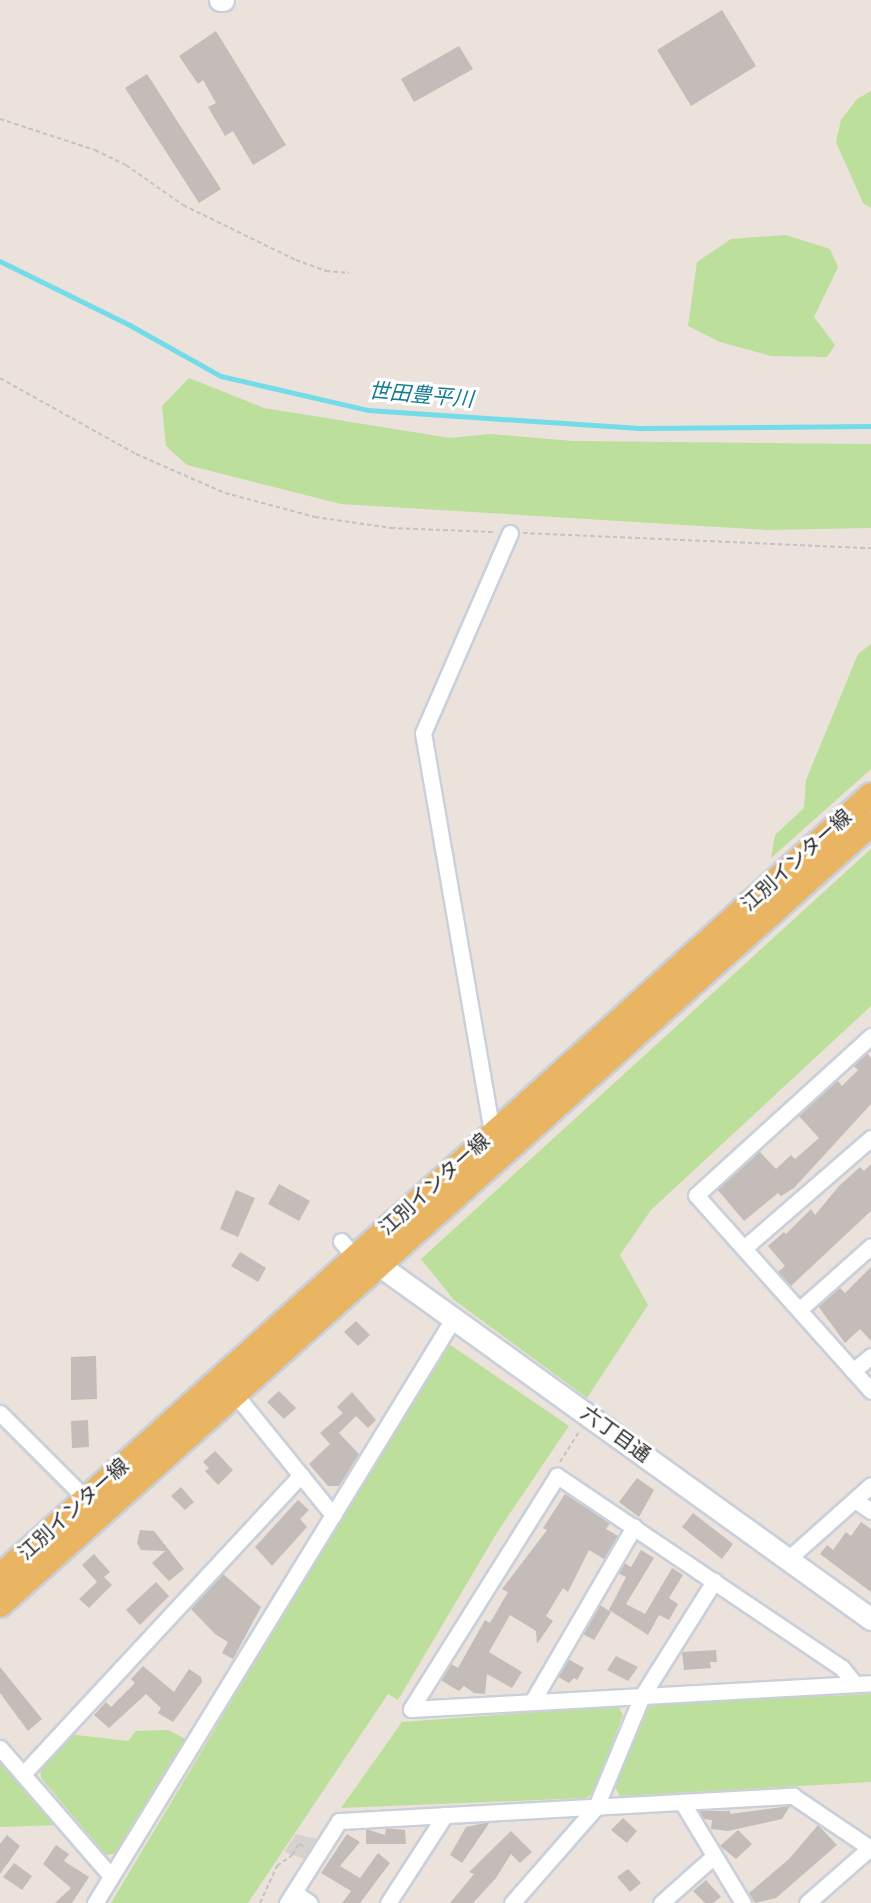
<!DOCTYPE html>
<html>
<head>
<meta charset="utf-8">
<style>
	body { margin:0 }
	#map { position:relative; width:871px; height:1903px; overflow:hidden; background:#ebe2dc; font-family:"Sofia Sans Condensed","Noto Sans JP",sans-serif }
	div>[style] { position:absolute }
	.green>* { inset:0; background:#bcdf9b }
	.plaza>* { inset:0; background:#d7d2ce }
	.stream>* { height:4.5px; margin:-2.25px; padding:0 2.25px; transform-origin:2.25px; border-radius:2.25px; background:#74dbe8 }
	.building>* { inset:0; background:#c3bcb8 }
	.path>* { height:2px; margin-top:-1px; transform-origin:0; background:repeating-linear-gradient(90deg,#c3c3c3 0 4.5px,transparent 0 7.5px) }
	.roads { filter:drop-shadow(2px 0 #cad0da) drop-shadow(-2px 0 #cad0da) drop-shadow(0 2px #cad0da) drop-shadow(0 -2px #cad0da) }
	.street>* { height:15px; margin:-7.5px; padding:0 7.5px; transform-origin:7.5px; border-radius:7.5px; background:#fff }
	.secondary>* { height:21px; margin:-10.5px; padding:0 10.5px; transform-origin:10.5px; border-radius:10.5px; background:#fff }
	.primary>* { height:24px; margin:-12px; padding:0 12px; transform-origin:12px; border-radius:12px; background:#e9b563 }
	span { translate:-50% -50%; white-space:nowrap; text-align:center; line-height:1.15; -webkit-text-stroke:6px #fff; paint-order:stroke }
	.street-label { font-size:20px; color:#292929 }
	.water-label { font-size:21px; color:#147a92; font-style:italic }
</style>
</head>
<body>
<div id="map">
	<div class="green">
		<div style="clip-path:polygon(871px 91px,871px 208px,863px 203px,836px 142px,841px 120px,857px 99px)"></div>
		<div style="clip-path:polygon(786px 235px,830px 249px,838px 267px,814px 317px,835px 345px,827px 357px,771px 356px,720px 342px,688px 326px,697px 262px,731px 239px)"></div>
		<div style="clip-path:polygon(189px 378px,264px 408px,450px 438px,490px 434px,573px 441px,871px 444px,871px 528px,767px 530px,341px 504px,187px 465px,166px 446px,162px 406px)"></div>
		<div style="clip-path:polygon(871px 644px,871px 769px,771px 858px,775px 835px,804px 808px,806px 780px,858px 654px)"></div>
		<div style="clip-path:polygon(871px 849px,871px 1006px,651px 1210px,620px 1255px,648px 1305px,587px 1398px,454px 1300px,421px 1259px)"></div>
		<div style="clip-path:polygon(446px 1342px,569px 1426px,498px 1531px,398px 1700px,388px 1694px,248px 1903px,111px 1903px)"></div>
		<div style="clip-path:polygon(871px 1694px,871px 1782px,620px 1796px,614px 1785px,645px 1710px,653px 1704px)"></div>
		<div style="clip-path:polygon(618px 1706px,623px 1715px,593px 1793px,586px 1798px,341px 1808px,402px 1722px)"></div>
		<div style="clip-path:polygon(168px 1730px,188px 1740px,118px 1853px,106px 1855px,41px 1778px,40px 1767px,68px 1734px,128px 1741px,136px 1731px)"></div>
		<div style="clip-path:polygon(0 1758px,59px 1825px,0 1827px)"></div>
	</div>
	<div class="plaza">
		<div style="clip-path:polygon(296px 1834px,317px 1839px,305px 1859px,284px 1852px)"></div>
	</div>
	<div class="stream">
		<div style="left:0;top:261px;width:145px;rotate:26.2deg"></div>
		<div style="left:130px;top:325px;width:104px;rotate:29.3deg"></div>
		<div style="left:221px;top:376px;width:151px;rotate:13deg"></div>
		<div style="left:368px;top:410px;width:275px;rotate:3.8deg"></div>
		<div style="left:642px;top:428px;width:229px;rotate:-0.5deg"></div>
	</div>
	<div class="building">
		<div style="clip-path:polygon(722px 10px,756px 66px,691px 106px,657px 50px)"></div>
		<div style="clip-path:polygon(216px 31px,286px 145px,253px 165px,233px 131px,225px 136px,208px 107px,216px 103px,203px 80px,198px 84px,179px 56px)"></div>
		<div style="clip-path:polygon(459px 46px,473px 69px,414px 102px,401px 79px)"></div>
		<div style="clip-path:polygon(147px 74px,221px 189px,199px 203px,125px 88px)"></div>
		<div style="clip-path:polygon(867px 1053px,871px 1058px,871px 1104px,794px 1188px,781px 1196px,778px 1193px,744px 1221px,717px 1189px,759px 1151px,776px 1169px,791px 1155px,795px 1159px,819px 1138px,798px 1115px,837px 1080px,842px 1086px,858px 1070px,853px 1065px)"></div>
		<div style="clip-path:polygon(871px 1164px,871px 1211px,791px 1286px,778px 1272px,785px 1266px,768px 1246px,784px 1232px,786px 1234px,811px 1209px,815px 1215px,839px 1186px,860px 1167px,864px 1171px)"></div>
		<div style="clip-path:polygon(279px 1184px,310px 1201px,299px 1221px,268px 1204px)"></div>
		<div style="clip-path:polygon(236px 1190px,255px 1198px,238px 1237px,220px 1229px)"></div>
		<div style="clip-path:polygon(240px 1252px,266px 1268px,258px 1282px,231px 1266px)"></div>
		<div style="clip-path:polygon(871px 1267px,871px 1341px,860px 1329px,845px 1343px,818px 1306px,839px 1287px,845px 1293px)"></div>
		<div style="clip-path:polygon(356px 1321px,370px 1335px,358px 1346px,344px 1332px)"></div>
		<div style="clip-path:polygon(96px 1356px,97px 1399px,71px 1400px,71px 1357px)"></div>
		<div style="clip-path:polygon(279px 1391px,296px 1408px,284px 1419px,267px 1402px)"></div>
		<div style="clip-path:polygon(352px 1392px,376px 1420px,368px 1428px,356px 1416px,339px 1433px,359px 1454px,339px 1486px,328px 1486px,309px 1464px,330px 1444px,320px 1433px,343px 1413px,337px 1407px)"></div>
		<div style="clip-path:polygon(88px 1420px,89px 1447px,72px 1448px,71px 1421px)"></div>
		<div style="clip-path:polygon(215px 1451px,233px 1470px,218px 1485px,205px 1471px,209px 1468px,203px 1462px)"></div>
		<div style="clip-path:polygon(637px 1478px,654px 1490px,639px 1517px,619px 1502px)"></div>
		<div style="clip-path:polygon(181px 1487px,194px 1502px,185px 1510px,171px 1496px)"></div>
		<div style="clip-path:polygon(565px 1494px,610px 1523px,606px 1529px,618px 1536px,604px 1559px,589px 1550px,568px 1592px,563px 1588px,546px 1616px,553px 1621px,537px 1644px,536px 1631px,510px 1615px,489px 1652px,522px 1672px,512px 1688px,487px 1674px,485px 1694px,474px 1693px,464px 1686px,459px 1691px,452px 1687px,441px 1680px,451px 1664px,458px 1668px,485px 1620px,490px 1623px,508px 1592px,502px 1589px,547px 1530px,543px 1528px)"></div>
		<div style="clip-path:polygon(298px 1500px,309px 1510px,300px 1519px,307px 1527px,272px 1566px,255px 1547px)"></div>
		<div style="clip-path:polygon(693px 1513px,733px 1544px,722px 1559px,682px 1527px)"></div>
		<div style="clip-path:polygon(861px 1522px,871px 1529px,871px 1592px,820px 1554px,827px 1545px,833px 1550px,846px 1532px,851px 1536px)"></div>
		<div style="clip-path:polygon(140px 1530px,154px 1531px,184px 1569px,169px 1581px,152px 1563px,165px 1551px,141px 1550px,137px 1543px)"></div>
		<div style="clip-path:polygon(641px 1550px,654px 1558px,626px 1604px,645px 1614px,672px 1568px,683px 1575px,669px 1598px,678px 1604px,669px 1620px,659px 1615px,648px 1635px,609px 1610px,626px 1577px,618px 1573px,624px 1563px,631px 1567px)"></div>
		<div style="clip-path:polygon(94px 1554px,110px 1572px,104px 1577px,112px 1585px,89px 1608px,79px 1599px,97px 1582px,82px 1565px)"></div>
		<div style="clip-path:polygon(223px 1574px,261px 1607px,233px 1659px,222px 1653px,228px 1642px,215px 1634px,191px 1609px)"></div>
		<div style="clip-path:polygon(156px 1582px,169px 1596px,140px 1625px,126px 1610px)"></div>
		<div style="clip-path:polygon(600px 1605px,611px 1612px,594px 1640px,583px 1634px)"></div>
		<div style="clip-path:polygon(716px 1650px,717px 1662px,710px 1662px,711px 1668px,684px 1670px,682px 1652px)"></div>
		<div style="clip-path:polygon(616px 1656px,638px 1667px,628px 1681px,607px 1670px)"></div>
		<div style="clip-path:polygon(568px 1659px,584px 1668px,577px 1680px,574px 1678px,569px 1683px,558px 1677px)"></div>
		<div style="clip-path:polygon(143px 1666px,174px 1692px,189px 1669px,201px 1677px,202px 1682px,173px 1722px,158px 1713px,161px 1708px,146px 1694px,109px 1728px,94px 1715px,106px 1702px,111px 1707px,135px 1683px,131px 1679px)"></div>
		<div style="clip-path:polygon(0 1667px,42px 1719px,28px 1731px,0 1693px)"></div>
		<div style="clip-path:polygon(790px 1806px,782px 1819px,728px 1831px,711px 1829px,712px 1820px,704px 1819px,699px 1811px,730px 1811px,730px 1814px)"></div>
		<div style="clip-path:polygon(623px 1818px,637px 1831px,627px 1843px,611px 1830px)"></div>
		<div style="clip-path:polygon(490px 1822px,462px 1863px,450px 1855px,466px 1827px)"></div>
		<div style="clip-path:polygon(818px 1825px,837px 1845px,776px 1898px,755px 1903px,749px 1893px,789px 1859px)"></div>
		<div style="clip-path:polygon(386px 1828px,405px 1830px,406px 1844px,366px 1844px,366px 1829px,385px 1835px)"></div>
		<div style="clip-path:polygon(738px 1830px,752px 1844px,736px 1859px,720px 1846px)"></div>
		<div style="clip-path:polygon(511px 1831px,532px 1852px,520px 1863px,511px 1854px,496px 1878px,473px 1903px,450px 1903px,474px 1874px,469px 1872px)"></div>
		<div style="clip-path:polygon(347px 1834px,360px 1842px,340px 1866px,360px 1878px,378px 1853px,390px 1863px,360px 1903px,342px 1903px,351px 1891px,321px 1873px)"></div>
		<div style="clip-path:polygon(7px 1835px,20px 1846px,0 1874px,0 1844px)"></div>
		<div style="clip-path:polygon(56px 1845px,69px 1854px,64px 1861px,89px 1877px,72px 1903px,55px 1903px,71px 1888px,43px 1864px)"></div>
		<div style="clip-path:polygon(14px 1863px,32px 1876px,22px 1890px,3px 1877px)"></div>
		<div style="clip-path:polygon(628px 1869px,641px 1883px,630px 1892px,617px 1877px)"></div>
		<div style="clip-path:polygon(706px 1880px,721px 1897px,713px 1903px,705px 1903px,693px 1891px)"></div>
	</div>
	<div class="path">
		<div style="left:0;top:119px;width:100px;rotate:18.1deg"></div>
		<div style="left:95px;top:150px;width:34px;rotate:26deg"></div>
		<div style="left:126px;top:165px;width:70px;rotate:35.1deg"></div>
		<div style="left:183px;top:205px;width:126px;rotate:26deg"></div>
		<div style="left:296px;top:260px;width:32px;rotate:20deg"></div>
		<div style="left:326px;top:271px;width:23px;rotate:5deg"></div>
		<div style="left:0;top:378px;width:156px;rotate:29.2deg"></div>
		<div style="left:136px;top:454px;width:97px;rotate:23.7deg"></div>
		<div style="left:225px;top:493px;width:93px;rotate:14.9deg"></div>
		<div style="left:315px;top:517px;width:77px;rotate:8.2deg"></div>
		<div style="left:391px;top:528px;width:102px;rotate:2.2deg"></div>
		<div style="left:523px;top:533px;width:348px;rotate:2.5deg"></div>
		<div style="left:560px;top:1462px;width:36px;rotate:-58deg"></div>
		<div style="left:260px;top:1903px;width:41px;rotate:-65.3deg"></div>
		<div style="left:277px;top:1866px;width:19px;rotate:-36deg"></div>
		<div style="left:292px;top:1855px;width:13px;rotate:-58deg"></div>
		<div style="left:299px;top:1844px;width:8px;rotate:23deg"></div>
	</div>
	<div class="roads">
		<div class="street">
			<div style="left:871px;top:1036px;width:236px;rotate:137.7deg"></div>
			<div style="left:696px;top:1195px;width:263px;rotate:48.2deg"></div>
			<div style="left:493px;top:1138px;width:411px;rotate:-99.8deg"></div>
			<div style="left:423px;top:733px;width:218px;rotate:-66.5deg"></div>
			<div style="left:341px;top:1241px;width:21px;rotate:49deg"></div>
			<div style="left:744px;top:1248px;width:168px;rotate:-40.9deg"></div>
			<div style="left:799px;top:1310px;width:96px;rotate:-41.6deg"></div>
			<div style="left:853px;top:1371px;width:23px;rotate:-40deg"></div>
			<div style="left:235px;top:1394px;width:156px;rotate:51deg"></div>
			<div style="left:0;top:1413px;width:107px;rotate:45deg"></div>
			<div style="left:855px;top:1500px;width:19px;rotate:35deg"></div>
			<div style="left:788px;top:1559px;width:111px;rotate:-41.7deg"></div>
			<div style="left:855px;top:1684px;width:21px;rotate:-129deg"></div>
			<div style="left:842px;top:1668px;width:344px;rotate:-146deg"></div>
			<div style="left:557px;top:1476px;width:275px;rotate:122.1deg"></div>
			<div style="left:411px;top:1709px;width:461px;rotate:-3.2deg"></div>
			<div style="left:532px;top:1702px;width:203px;rotate:-59.8deg"></div>
			<div style="left:0;top:1748px;width:169px;rotate:49.1deg"></div>
			<div style="left:23px;top:1774px;width:408px;rotate:-47.1deg"></div>
			<div style="left:682px;top:1802px;width:118px;rotate:58.9deg"></div>
			<div style="left:294px;top:1892px;width:19px;rotate:35deg"></div>
			<div style="left:95px;top:1903px;width:685px;rotate:-58.49deg"></div>
			<div style="left:287px;top:1903px;width:97px;rotate:-57.6deg"></div>
			<div style="left:339px;top:1821px;width:455px;rotate:-3.2deg"></div>
			<div style="left:793px;top:1796px;width:93px;rotate:34deg"></div>
			<div style="left:388px;top:1903px;width:105px;rotate:-57.1deg"></div>
			<div style="left:512px;top:1903px;width:128px;rotate:-48.8deg"></div>
			<div style="left:596px;top:1807px;width:120px;rotate:-67.5deg"></div>
			<div style="left:642px;top:1696px;width:136px;rotate:-57.9deg"></div>
			<div style="left:661px;top:1903px;width:71px;rotate:-41.6deg"></div>
			<div style="left:807px;top:1903px;width:85px;rotate:-41.2deg"></div>
		</div>
		<div class="secondary">
			<div style="left:220px;top:0;width:3px"></div>
			<div style="left:365px;top:1260px;width:15px;rotate:20deg"></div>
			<div style="left:379px;top:1265px;width:606px;rotate:35.74deg"></div>
		</div>
		<div class="primary">
			<div style="left:0;top:1576px;width:1170px;rotate:-41.88deg"></div>
			<div style="left:0;top:1605px;width:1170px;rotate:-41.88deg"></div>
		</div>
	</div>
	<div class="street-label">
		<span style="left:797px;top:861px;rotate:-42deg">江別インター線</span>
		<span style="left:435px;top:1185px;rotate:-42deg">江別インター線</span>
		<span style="left:615px;top:1435px;rotate:36deg">六丁目通</span>
		<span style="left:74px;top:1510px;rotate:-42deg">江別インター線</span>
	</div>
	<div class="water-label">
		<span style="left:421px;top:396px;rotate:5deg">世田豊平川</span>
	</div>
</div>
</body>
</html>
